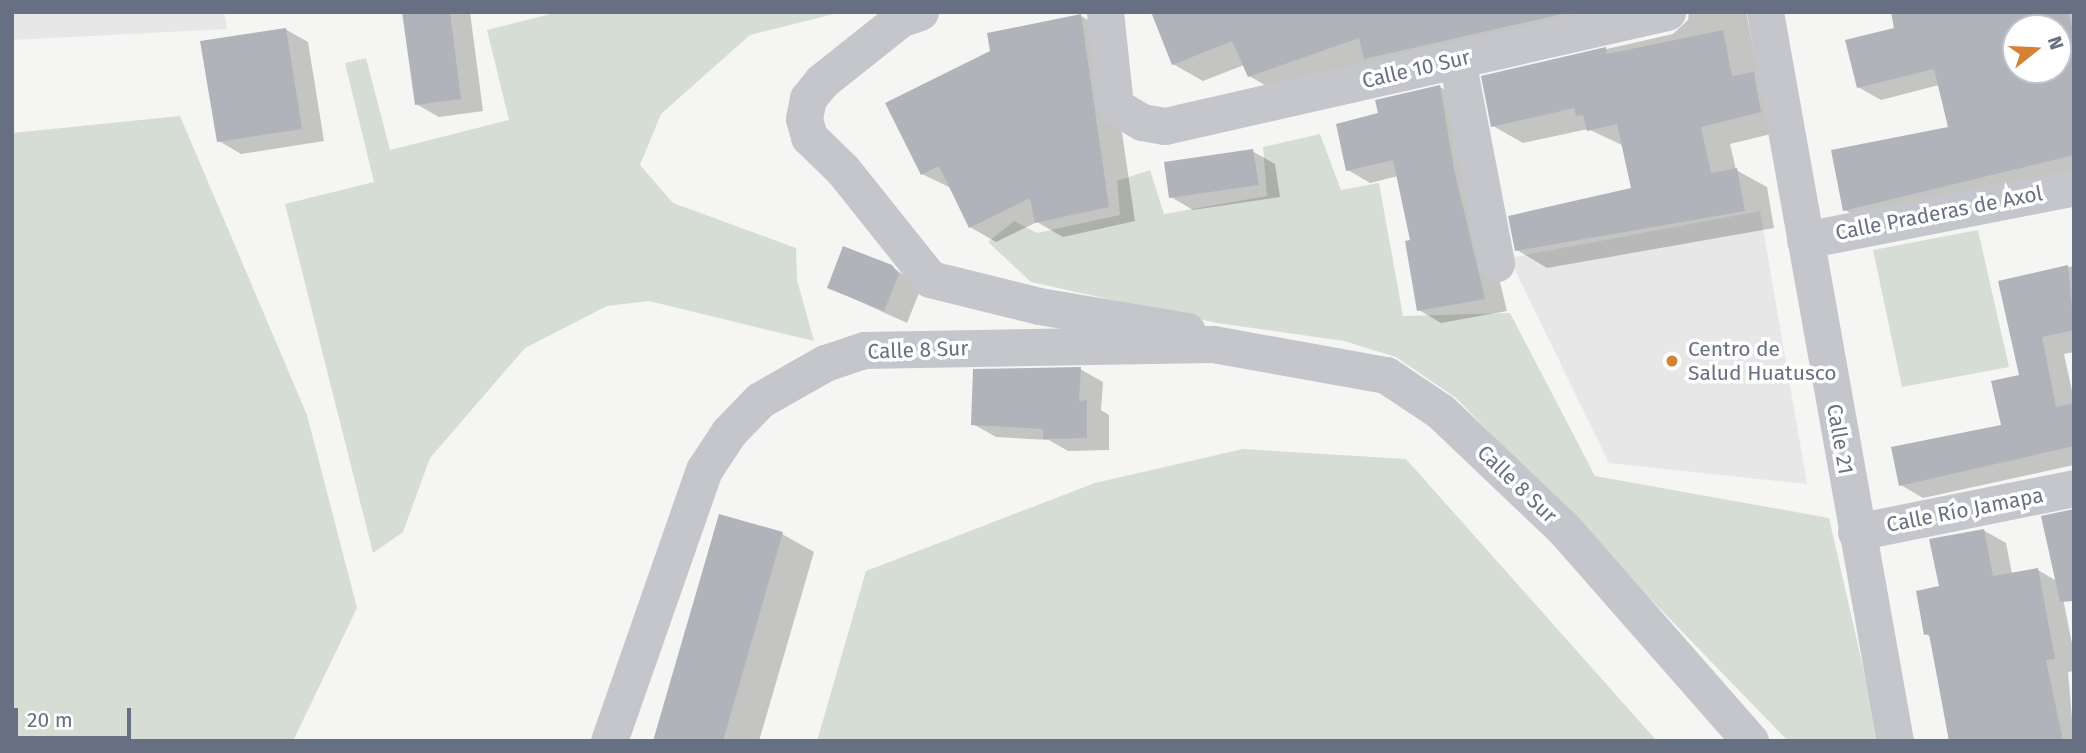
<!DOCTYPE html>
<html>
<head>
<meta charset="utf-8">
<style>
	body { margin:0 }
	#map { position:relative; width:2086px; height:753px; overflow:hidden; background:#f5f6f3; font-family:"Fira Sans",sans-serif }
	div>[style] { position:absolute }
	.built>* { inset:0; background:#e6e7e6 }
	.green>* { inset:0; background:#d6ddd4 }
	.shadow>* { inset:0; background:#0003 }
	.building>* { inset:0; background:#b0b3ba }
	.street>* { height:37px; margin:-18.5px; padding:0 18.5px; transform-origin:18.5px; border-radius:18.5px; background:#c5c6cb }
	.dots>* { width:19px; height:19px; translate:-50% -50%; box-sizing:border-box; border:4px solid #fff; border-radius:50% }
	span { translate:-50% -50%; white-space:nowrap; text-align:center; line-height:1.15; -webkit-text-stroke:7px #fff; paint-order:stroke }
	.street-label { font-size:21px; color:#676f82 }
	.poi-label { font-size:21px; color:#676f82 }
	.left { translate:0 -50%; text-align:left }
	.frame { position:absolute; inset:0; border:14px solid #676f82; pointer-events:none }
	.north { position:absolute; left:2002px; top:14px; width:70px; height:70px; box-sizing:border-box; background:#fff; border:2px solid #c2c5cd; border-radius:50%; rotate:72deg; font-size:19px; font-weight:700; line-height:28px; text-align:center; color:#676f82 }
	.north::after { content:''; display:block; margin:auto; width:24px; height:32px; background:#d58234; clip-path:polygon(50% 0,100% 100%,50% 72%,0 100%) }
	.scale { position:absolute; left:14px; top:708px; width:117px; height:32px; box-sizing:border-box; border:4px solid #676f82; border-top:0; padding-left:9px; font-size:21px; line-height:24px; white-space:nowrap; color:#676f82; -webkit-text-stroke:5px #fff; paint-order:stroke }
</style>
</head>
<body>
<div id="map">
	<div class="built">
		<div style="clip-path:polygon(12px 12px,224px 12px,227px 29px,12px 40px)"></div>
		<div style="clip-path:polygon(1760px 211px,1807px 484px,1609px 463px,1509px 258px)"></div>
	</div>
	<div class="green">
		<div style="clip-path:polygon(558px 12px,842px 12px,750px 35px,661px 114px,640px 165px,673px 203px,796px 248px,797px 280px,814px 341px,649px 301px,607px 306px,525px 348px,430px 458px,403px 532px,373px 553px,285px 204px,374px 182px,345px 63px,366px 58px,390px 150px,509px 120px,487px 30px)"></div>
		<div style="clip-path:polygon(180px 116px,307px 415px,357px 608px,293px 741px,12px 741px,12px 133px)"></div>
		<div style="clip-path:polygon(1320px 134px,1341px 190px,1379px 183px,1403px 316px,1510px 313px,1595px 476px,1829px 518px,1880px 741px,1788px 741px,1456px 398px,1396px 357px,1344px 341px,1217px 323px,1031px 282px,988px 242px,1014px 221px,1037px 233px,1120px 215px,1117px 181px,1150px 170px,1164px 214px,1267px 196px,1263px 147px)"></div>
		<div style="clip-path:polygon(1978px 230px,2009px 367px,1902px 387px,1873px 250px)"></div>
		<div style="clip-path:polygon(1243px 449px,1406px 459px,1657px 741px,817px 741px,866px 571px,1095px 483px)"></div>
	</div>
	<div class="shadow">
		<div style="clip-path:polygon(404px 12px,470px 12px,483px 111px,439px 117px,416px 104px)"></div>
		<div style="clip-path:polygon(1153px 12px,1686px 12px,1396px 76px,1279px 93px,1249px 76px,1244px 65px,1203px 81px,1173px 64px)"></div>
		<div style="clip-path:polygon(1689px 12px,1746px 12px,1759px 77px,1791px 129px,1730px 144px,1736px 170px,1767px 187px,1774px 228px,1547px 268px,1517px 250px,1633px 189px,1624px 146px,1588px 129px,1523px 143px,1493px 126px,1483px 77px,1673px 34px,1688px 20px)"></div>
		<div style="clip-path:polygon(evenodd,1892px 12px,2074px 12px,2074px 173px,1867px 223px,1845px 210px,1950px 129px,1939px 85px,1881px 100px,1858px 87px,1897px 29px,1892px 12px,2016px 28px,2058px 28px,2058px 70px,2016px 70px,2016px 28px)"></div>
		<div style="clip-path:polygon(1081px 16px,1107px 31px,1135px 221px,1063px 237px,1037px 222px,996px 242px,970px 227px,951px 188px,922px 174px)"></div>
		<div style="clip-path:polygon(285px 29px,308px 42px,324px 141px,241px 154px,219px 141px)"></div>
		<div style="clip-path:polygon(1440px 87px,1463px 100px,1476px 184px,1507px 311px,1441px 323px,1419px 310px,1412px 242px,1398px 176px,1370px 183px,1348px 170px,1381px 114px)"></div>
		<div style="clip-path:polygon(1252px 151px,1275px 164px,1280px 197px,1193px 210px,1171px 197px)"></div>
		<div style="clip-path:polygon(891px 266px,921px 288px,907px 323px,830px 288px)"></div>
		<div style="clip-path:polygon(2074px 266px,2074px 352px,2064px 354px,2074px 400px,2074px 465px,1923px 498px,1901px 485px,2003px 426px,2021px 376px,2000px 282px)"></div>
		<div style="clip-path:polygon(1080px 369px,1103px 382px,1101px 410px,1109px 415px,1109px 450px,1068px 451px,1049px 440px,996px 437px,973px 424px)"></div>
		<div style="clip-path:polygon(1983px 530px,2006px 543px,2012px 574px,2038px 570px,2060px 583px,2074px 654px,2074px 671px,2068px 672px,2074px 741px,1949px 741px,1932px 638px,1926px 634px,1941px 588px)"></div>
		<div style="clip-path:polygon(782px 534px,814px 552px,759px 741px,655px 741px)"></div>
	</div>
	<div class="building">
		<div style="clip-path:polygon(402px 12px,450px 12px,461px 99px,415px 105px)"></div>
		<div style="clip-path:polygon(1151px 12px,1571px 12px,1364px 59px,1359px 38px,1248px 77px,1232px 41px,1172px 65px)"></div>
		<div style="clip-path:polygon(evenodd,1891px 12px,2068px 12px,2074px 34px,2074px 155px,1843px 211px,1831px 150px,1948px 127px,1934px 69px,1857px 88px,1845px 40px,1894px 28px,1891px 12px,2016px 28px,2058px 28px,2058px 70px,2016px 70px,2016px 28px)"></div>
		<div style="clip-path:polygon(1081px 14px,1109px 207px,1035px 223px,1030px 198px,969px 228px,939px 166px,921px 175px,885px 103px,990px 51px,987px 33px)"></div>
		<div style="clip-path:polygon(286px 28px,302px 129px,217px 142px,200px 41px)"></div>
		<div style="clip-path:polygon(1723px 30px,1732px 76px,1754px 72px,1761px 112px,1701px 127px,1711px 173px,1737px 168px,1745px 211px,1515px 251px,1508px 216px,1631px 188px,1617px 124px,1587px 131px,1583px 115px,1576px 116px,1574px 108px,1491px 127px,1481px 76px,1606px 47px,1607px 54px)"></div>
		<div style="clip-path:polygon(1440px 85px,1454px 169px,1485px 299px,1417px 311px,1405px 241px,1410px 240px,1393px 160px,1346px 171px,1336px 124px,1378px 113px,1375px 100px)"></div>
		<div style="clip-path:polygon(1253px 149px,1259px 185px,1169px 198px,1164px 162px)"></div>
		<div style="clip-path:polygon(843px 246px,892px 265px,899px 274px,884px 311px,827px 288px)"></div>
		<div style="clip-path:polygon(2068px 265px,2074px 330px,2042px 337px,2056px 407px,2074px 403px,2074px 446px,1899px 486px,1891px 447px,2001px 425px,1991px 381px,2019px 375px,1998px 281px)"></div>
		<div style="clip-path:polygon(1081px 367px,1079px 401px,1087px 400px,1087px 438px,1043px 439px,1043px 429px,971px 425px,973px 369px)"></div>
		<div style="clip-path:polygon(2074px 509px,2074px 601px,2060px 602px,2041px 516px)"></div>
		<div style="clip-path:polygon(719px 514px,783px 532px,723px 741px,653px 741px)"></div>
		<div style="clip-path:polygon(1984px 529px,1993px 576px,2038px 568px,2055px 659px,2046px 660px,2063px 741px,1949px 741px,1929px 634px,1924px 635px,1916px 591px,1939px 586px,1929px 539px)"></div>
	</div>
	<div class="street">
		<div style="left:920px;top:12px;width:21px;rotate:161deg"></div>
		<div style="left:900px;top:19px;width:100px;rotate:141.5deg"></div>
		<div style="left:822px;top:81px;width:22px;rotate:129deg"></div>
		<div style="left:808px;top:98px;width:21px;rotate:101deg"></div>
		<div style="left:804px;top:119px;width:19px;rotate:74deg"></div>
		<div style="left:809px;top:137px;width:47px;rotate:44.1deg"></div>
		<div style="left:843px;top:170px;width:139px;rotate:51.4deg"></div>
		<div style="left:930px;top:279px;width:112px;rotate:13.9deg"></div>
		<div style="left:1039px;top:306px;width:150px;rotate:9.6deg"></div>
		<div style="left:1105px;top:12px;width:95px;rotate:83.9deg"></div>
		<div style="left:1115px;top:106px;width:31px;rotate:31deg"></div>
		<div style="left:1142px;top:122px;width:23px;rotate:10deg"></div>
		<div style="left:1165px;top:126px;width:515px;rotate:-12.79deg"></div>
		<div style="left:1765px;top:12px;width:741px;rotate:79.89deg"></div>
		<div style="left:1457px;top:60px;width:207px;rotate:79.1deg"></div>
		<div style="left:1805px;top:240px;width:274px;rotate:-11.1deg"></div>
		<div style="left:1856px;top:532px;width:222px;rotate:-11.4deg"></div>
		<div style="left:609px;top:741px;width:287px;rotate:-70.7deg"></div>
		<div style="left:704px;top:470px;width:45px;rotate:-56.7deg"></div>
		<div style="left:729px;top:432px;width:45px;rotate:-45.9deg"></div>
		<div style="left:760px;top:400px;width:75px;rotate:-29.6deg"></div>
		<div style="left:825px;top:363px;width:41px;rotate:-18.4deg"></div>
		<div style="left:864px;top:350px;width:349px;rotate:-1deg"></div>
		<div style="left:1213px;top:344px;width:176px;rotate:10.2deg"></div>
		<div style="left:1386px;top:375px;width:65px;rotate:33.7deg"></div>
		<div style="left:1440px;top:411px;width:171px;rotate:43.6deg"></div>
		<div style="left:1564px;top:529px;width:282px;rotate:48.7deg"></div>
	</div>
	<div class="dots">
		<div style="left:1672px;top:361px;background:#d58234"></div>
	</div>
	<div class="street-label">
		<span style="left:1416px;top:69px;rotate:-13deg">Calle 10 Sur</span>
		<span style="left:1939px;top:213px;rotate:-11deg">Calle Praderas de Axol</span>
		<span style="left:918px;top:350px;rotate:-2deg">Calle 8 Sur</span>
		<span style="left:1840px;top:439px;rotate:80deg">Calle 21</span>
		<span style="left:1517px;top:484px;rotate:44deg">Calle 8 Sur</span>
		<span style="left:1965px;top:510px;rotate:-11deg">Calle Río Jamapa</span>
	</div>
	<div class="poi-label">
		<span class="left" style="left:1688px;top:361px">Centro de<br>Salud Huatusco</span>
	</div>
	<div class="frame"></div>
	<div class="north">N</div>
	<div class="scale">20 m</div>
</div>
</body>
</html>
